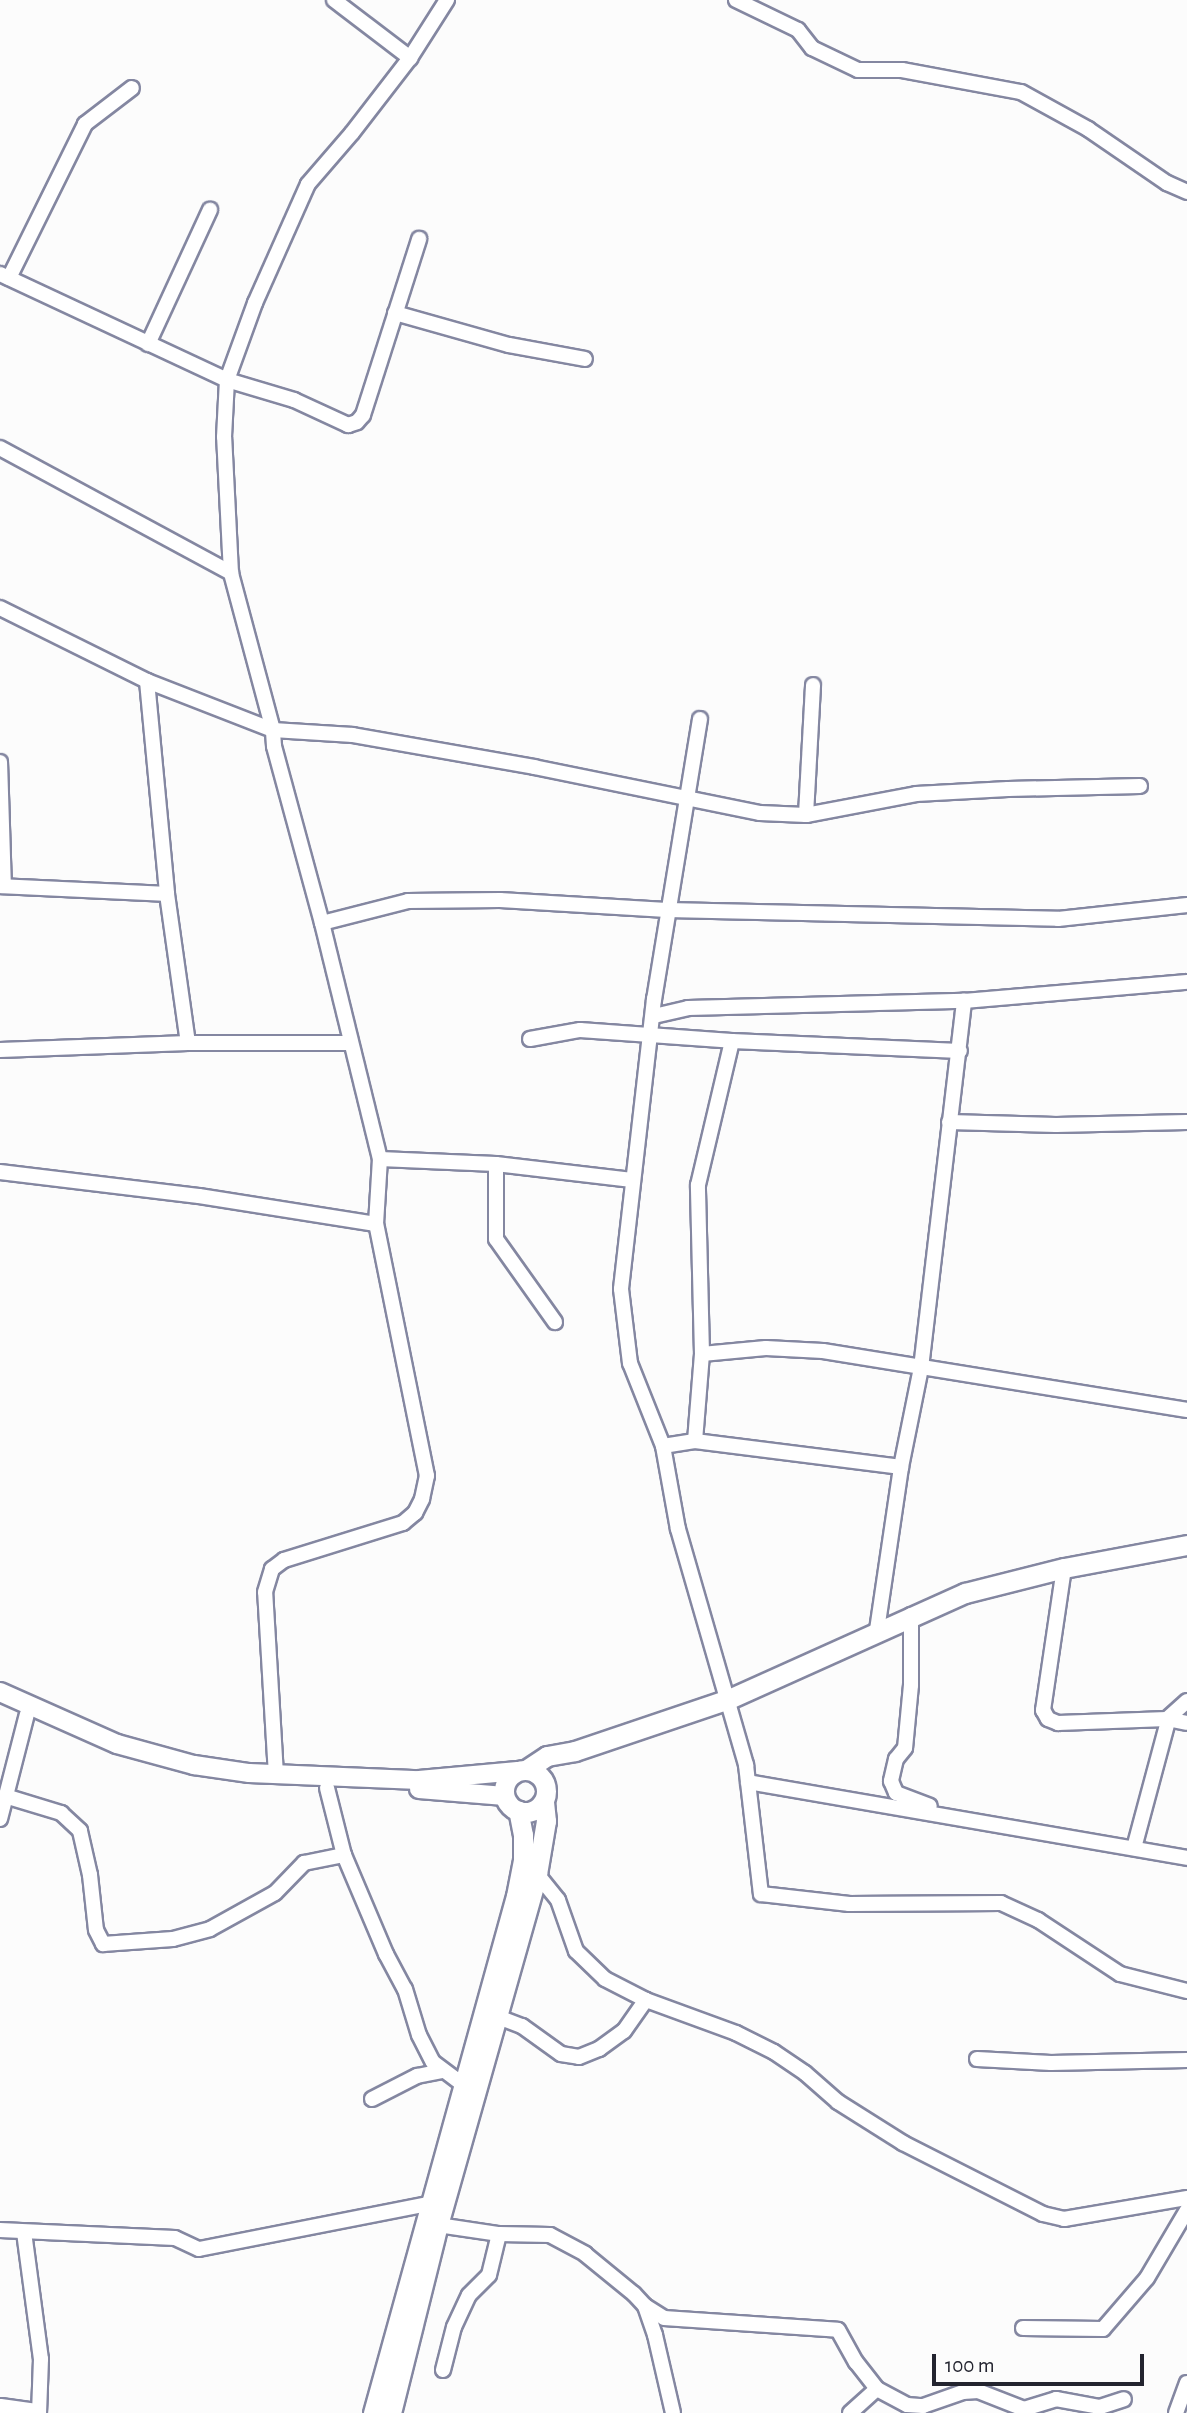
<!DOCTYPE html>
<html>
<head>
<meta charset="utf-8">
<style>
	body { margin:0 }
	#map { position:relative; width:1187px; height:2413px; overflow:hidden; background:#fcfcfc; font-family:"Alegreya Sans",sans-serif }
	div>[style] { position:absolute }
	.roads { filter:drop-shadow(2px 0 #8487a1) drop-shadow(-2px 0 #8487a1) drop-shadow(0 2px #8487a1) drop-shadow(0 -2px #8487a1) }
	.minor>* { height:14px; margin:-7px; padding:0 7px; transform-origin:7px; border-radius:7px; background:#fff }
	.tertiary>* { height:18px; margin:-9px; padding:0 9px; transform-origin:9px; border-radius:9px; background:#fff }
	.secondary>* { height:19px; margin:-9.5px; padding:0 9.5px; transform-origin:9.5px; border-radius:9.5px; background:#fff }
	.secondary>.ring { margin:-9.5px; padding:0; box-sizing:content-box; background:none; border:19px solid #fff; border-radius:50% }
	span { translate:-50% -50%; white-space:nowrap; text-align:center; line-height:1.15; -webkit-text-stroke:5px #fcfcfc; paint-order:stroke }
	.scale { position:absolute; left:932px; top:2354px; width:212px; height:32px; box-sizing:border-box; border:4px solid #23242f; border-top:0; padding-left:9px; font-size:21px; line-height:24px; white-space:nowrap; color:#23242f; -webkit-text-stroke:5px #fcfcfc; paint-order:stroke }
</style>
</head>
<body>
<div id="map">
	<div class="roads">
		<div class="minor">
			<div style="left:334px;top:0;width:96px;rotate:37.3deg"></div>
			<div style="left:736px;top:0;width:69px;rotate:25.8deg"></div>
			<div style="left:798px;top:30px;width:23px;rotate:52deg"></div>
			<div style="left:812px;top:48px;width:51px;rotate:25.6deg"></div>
			<div style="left:858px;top:70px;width:44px"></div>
			<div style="left:902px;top:70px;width:121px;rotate:10.5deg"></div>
			<div style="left:1021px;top:92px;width:77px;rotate:28.9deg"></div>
			<div style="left:1088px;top:129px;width:96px;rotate:34.4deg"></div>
			<div style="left:1167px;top:183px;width:22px;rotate:24deg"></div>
			<div style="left:0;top:274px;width:251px;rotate:25deg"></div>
			<div style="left:227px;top:380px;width:70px;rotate:16.6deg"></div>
			<div style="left:294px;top:400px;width:60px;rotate:24.8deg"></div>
			<div style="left:348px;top:425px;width:9px;rotate:-18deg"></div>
			<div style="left:357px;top:422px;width:9px;rotate:-49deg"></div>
			<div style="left:363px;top:415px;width:185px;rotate:-72.3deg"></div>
			<div style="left:9px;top:278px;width:172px;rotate:-63.7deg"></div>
			<div style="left:85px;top:124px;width:59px;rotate:-37.5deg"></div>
			<div style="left:395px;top:313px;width:118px;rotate:15.7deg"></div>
			<div style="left:509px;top:345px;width:77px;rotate:10.4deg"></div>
			<div style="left:148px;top:344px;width:148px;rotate:-65.2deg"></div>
			<div style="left:0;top:448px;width:263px;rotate:28.4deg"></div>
			<div style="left:0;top:608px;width:164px;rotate:26.4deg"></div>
			<div style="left:147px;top:681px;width:135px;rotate:21.3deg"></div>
			<div style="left:273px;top:730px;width:80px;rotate:3.6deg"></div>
			<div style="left:353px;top:735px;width:184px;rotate:10deg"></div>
			<div style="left:534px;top:767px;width:231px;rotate:11.5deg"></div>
			<div style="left:760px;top:813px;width:46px;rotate:2.5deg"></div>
			<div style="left:806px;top:815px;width:112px;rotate:-10.8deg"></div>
			<div style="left:916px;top:794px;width:92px;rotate:-3.1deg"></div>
			<div style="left:1008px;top:789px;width:132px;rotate:-1.3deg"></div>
			<div style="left:147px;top:681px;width:214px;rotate:84.6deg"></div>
			<div style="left:167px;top:894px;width:150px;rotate:82deg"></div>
			<div style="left:700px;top:719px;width:284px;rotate:99.3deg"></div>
			<div style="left:654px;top:999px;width:292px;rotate:96.5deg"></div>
			<div style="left:621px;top:1289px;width:75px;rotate:83.1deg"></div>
			<div style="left:630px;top:1363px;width:89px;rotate:68.3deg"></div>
			<div style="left:663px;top:1446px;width:84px;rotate:79.8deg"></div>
			<div style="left:678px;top:1529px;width:246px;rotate:73.9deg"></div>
			<div style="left:746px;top:1765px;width:130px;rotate:83.4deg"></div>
			<div style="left:761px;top:1894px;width:89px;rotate:6.5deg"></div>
			<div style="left:849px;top:1904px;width:152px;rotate:-0.4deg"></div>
			<div style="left:1001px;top:1903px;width:41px;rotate:24.7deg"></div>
			<div style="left:1038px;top:1920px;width:98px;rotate:33.4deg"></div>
			<div style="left:1120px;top:1974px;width:69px;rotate:14.2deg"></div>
			<div style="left:0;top:762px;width:124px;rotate:88.2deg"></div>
			<div style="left:806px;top:815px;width:130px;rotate:-86.9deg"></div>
			<div style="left:0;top:886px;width:167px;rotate:2.7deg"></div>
			<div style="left:322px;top:923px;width:89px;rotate:-14.3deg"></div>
			<div style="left:408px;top:901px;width:92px;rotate:-0.6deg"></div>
			<div style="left:500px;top:900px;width:167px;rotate:3.4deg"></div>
			<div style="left:667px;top:910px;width:391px;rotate:1.3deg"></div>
			<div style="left:1058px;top:919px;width:130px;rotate:-6.2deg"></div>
			<div style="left:654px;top:1016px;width:35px;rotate:-13deg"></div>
			<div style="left:688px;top:1008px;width:276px;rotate:-1.5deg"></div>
			<div style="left:964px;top:1001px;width:224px;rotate:-4.9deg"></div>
			<div style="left:530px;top:1039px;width:51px;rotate:-10.2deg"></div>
			<div style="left:580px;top:1030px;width:152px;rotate:4.1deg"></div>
			<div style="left:732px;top:1041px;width:228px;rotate:2.5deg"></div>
			<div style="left:0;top:1050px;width:188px;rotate:-2.1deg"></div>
			<div style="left:188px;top:1043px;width:163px"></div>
			<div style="left:949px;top:1122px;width:107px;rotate:1.6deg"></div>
			<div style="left:1056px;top:1125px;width:131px;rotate:-1.3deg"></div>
			<div style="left:380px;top:1159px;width:116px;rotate:2.5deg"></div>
			<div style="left:496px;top:1164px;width:137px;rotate:6.7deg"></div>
			<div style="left:496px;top:1164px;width:75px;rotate:90deg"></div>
			<div style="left:496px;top:1239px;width:102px;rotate:54.6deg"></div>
			<div style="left:0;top:1172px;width:200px;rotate:6.9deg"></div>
			<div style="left:199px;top:1196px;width:179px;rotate:9deg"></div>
			<div style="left:702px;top:1354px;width:64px;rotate:-5.4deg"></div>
			<div style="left:766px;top:1348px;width:57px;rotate:3deg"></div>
			<div style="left:823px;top:1351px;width:369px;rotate:9.2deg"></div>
			<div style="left:695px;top:1441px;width:87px;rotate:-85.4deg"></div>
			<div style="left:702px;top:1354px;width:169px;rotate:-91.4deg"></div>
			<div style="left:698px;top:1185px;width:148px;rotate:-76.7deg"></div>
			<div style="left:663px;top:1446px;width:32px;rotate:-9deg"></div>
			<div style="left:695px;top:1441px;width:208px;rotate:7.2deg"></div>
			<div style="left:1064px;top:1568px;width:144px;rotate:98.4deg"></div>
			<div style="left:1043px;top:1710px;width:10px;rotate:61deg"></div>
			<div style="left:1048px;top:1719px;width:11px;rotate:22deg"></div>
			<div style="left:1058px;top:1723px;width:109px;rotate:-2.1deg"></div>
			<div style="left:1167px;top:1719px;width:20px;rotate:11deg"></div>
			<div style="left:911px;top:1615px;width:70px;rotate:90deg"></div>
			<div style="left:911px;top:1685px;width:63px;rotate:95.4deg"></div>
			<div style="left:905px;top:1748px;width:14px;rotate:129deg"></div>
			<div style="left:896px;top:1759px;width:23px;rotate:103deg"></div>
			<div style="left:891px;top:1781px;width:13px;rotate:67deg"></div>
			<div style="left:896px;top:1793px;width:36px;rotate:21deg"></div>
			<div style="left:877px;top:1630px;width:165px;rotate:-81.6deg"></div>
			<div style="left:901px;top:1467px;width:101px;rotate:-78.6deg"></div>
			<div style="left:921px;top:1368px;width:370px;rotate:-83.3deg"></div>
			<div style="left:1167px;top:1719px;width:27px;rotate:-42deg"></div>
			<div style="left:276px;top:1775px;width:183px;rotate:-93.4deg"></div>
			<div style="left:265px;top:1592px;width:24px;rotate:-73deg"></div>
			<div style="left:272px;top:1569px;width:15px;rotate:-37deg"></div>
			<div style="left:284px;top:1560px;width:125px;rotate:-17.3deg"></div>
			<div style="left:403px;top:1523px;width:16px;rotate:-40deg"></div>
			<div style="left:415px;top:1513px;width:16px;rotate:-63deg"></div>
			<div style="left:422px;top:1499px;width:24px;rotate:-78deg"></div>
			<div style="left:427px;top:1476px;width:257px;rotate:-101.4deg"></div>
			<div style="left:376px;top:1224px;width:65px;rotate:-86.5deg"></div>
			<div style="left:380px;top:1159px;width:243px;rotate:-103.8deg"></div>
			<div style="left:322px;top:923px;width:183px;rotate:-105.2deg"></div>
			<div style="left:274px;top:746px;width:16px;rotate:-94deg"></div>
			<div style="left:273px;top:730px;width:163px;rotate:-105deg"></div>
			<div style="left:231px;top:573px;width:136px;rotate:-92.9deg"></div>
			<div style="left:224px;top:437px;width:57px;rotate:-87deg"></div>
			<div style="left:227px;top:380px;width:82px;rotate:-70deg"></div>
			<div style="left:255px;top:303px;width:130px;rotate:-66deg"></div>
			<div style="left:308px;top:184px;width:67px;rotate:-49.2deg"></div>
			<div style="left:352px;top:133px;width:95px;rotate:-52.3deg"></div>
			<div style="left:410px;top:58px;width:69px;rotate:-57.5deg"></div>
			<div style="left:748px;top:1782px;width:446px;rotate:9.8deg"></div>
			<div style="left:327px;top:1788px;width:69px;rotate:75.8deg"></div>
			<div style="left:344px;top:1855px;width:108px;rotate:67deg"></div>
			<div style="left:386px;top:1954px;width:40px;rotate:62deg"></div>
			<div style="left:405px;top:1989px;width:48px;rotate:73.1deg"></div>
			<div style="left:419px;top:2035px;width:30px;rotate:63deg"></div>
			<div style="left:433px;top:2062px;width:38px;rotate:37deg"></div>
			<div style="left:5px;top:1796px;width:59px;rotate:16.9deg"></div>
			<div style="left:61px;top:1813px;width:26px;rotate:43deg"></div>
			<div style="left:80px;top:1831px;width:45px;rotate:77.2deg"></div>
			<div style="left:90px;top:1875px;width:55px;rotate:83.8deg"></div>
			<div style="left:96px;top:1930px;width:16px;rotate:63deg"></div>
			<div style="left:103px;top:1944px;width:70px;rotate:-4.1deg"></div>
			<div style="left:173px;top:1939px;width:38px;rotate:-15deg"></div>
			<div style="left:210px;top:1929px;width:74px;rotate:-29deg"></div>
			<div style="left:275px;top:1893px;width:42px;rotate:-46deg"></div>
			<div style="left:304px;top:1863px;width:41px;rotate:-11.3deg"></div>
			<div style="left:0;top:1819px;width:108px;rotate:-75.6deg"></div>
			<div style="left:1134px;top:1848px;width:131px;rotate:-75deg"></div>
			<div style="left:537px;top:1874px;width:33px;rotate:51deg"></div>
			<div style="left:558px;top:1900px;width:54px;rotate:70.6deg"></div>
			<div style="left:576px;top:1951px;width:40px;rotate:44deg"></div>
			<div style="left:605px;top:1979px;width:46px;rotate:27.1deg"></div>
			<div style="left:646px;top:2000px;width:96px;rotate:20.1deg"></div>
			<div style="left:736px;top:2033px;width:42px;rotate:26.6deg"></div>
			<div style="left:774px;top:2052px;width:37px;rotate:34deg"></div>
			<div style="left:805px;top:2073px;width:44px;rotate:41.3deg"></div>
			<div style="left:838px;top:2102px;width:77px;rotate:32.2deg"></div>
			<div style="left:903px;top:2143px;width:157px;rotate:26.9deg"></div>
			<div style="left:1043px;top:2214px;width:22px;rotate:13deg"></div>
			<div style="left:1064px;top:2219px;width:125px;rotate:-9.7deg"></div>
			<div style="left:498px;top:2017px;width:26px;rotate:21deg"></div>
			<div style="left:522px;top:2026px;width:48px;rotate:35.7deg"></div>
			<div style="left:561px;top:2054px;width:18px;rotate:9deg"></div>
			<div style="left:579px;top:2057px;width:22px;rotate:-22deg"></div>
			<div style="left:599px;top:2049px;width:31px;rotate:-36deg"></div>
			<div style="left:624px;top:2031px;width:38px;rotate:-55deg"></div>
			<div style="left:977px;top:2059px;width:74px;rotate:3.1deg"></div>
			<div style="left:1051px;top:2063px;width:136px;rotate:-1.3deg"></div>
			<div style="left:372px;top:2099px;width:51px;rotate:-27.1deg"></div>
			<div style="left:417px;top:2076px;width:25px;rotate:-11deg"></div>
			<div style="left:438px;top:2225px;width:62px;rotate:8.4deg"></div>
			<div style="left:499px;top:2234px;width:51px;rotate:1.1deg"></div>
			<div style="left:550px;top:2235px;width:40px;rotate:28deg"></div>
			<div style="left:585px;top:2254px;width:63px;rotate:39.2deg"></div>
			<div style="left:634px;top:2294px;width:16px;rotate:47deg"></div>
			<div style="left:645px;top:2306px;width:22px;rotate:32deg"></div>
			<div style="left:664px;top:2318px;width:174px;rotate:3.9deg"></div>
			<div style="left:838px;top:2330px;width:37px;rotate:61deg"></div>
			<div style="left:856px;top:2362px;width:34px;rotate:52deg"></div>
			<div style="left:877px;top:2389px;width:34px;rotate:28deg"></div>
			<div style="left:907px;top:2405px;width:16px;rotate:4deg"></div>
			<div style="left:923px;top:2406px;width:42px;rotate:-19.3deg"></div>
			<div style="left:963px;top:2392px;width:15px;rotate:-4deg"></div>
			<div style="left:978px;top:2391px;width:49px;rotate:21.4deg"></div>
			<div style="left:1024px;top:2409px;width:34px;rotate:-17deg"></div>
			<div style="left:1056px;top:2399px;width:45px;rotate:10.3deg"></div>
			<div style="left:1100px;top:2407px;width:25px;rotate:-18deg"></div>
			<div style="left:0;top:2230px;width:175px;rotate:2.6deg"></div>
			<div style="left:175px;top:2238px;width:26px;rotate:25deg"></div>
			<div style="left:199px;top:2249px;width:234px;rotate:-11.1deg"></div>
			<div style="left:24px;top:2232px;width:128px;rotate:82.4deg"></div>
			<div style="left:41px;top:2359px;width:54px;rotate:92.1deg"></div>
			<div style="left:645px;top:2306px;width:31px;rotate:71deg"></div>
			<div style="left:655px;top:2335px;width:80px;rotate:77deg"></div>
			<div style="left:1023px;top:2328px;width:80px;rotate:0.7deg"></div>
			<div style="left:1103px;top:2329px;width:67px;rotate:-49.2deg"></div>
			<div style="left:1147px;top:2278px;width:79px;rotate:-59.5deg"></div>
			<div style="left:443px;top:2370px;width:44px;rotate:-75.7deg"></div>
			<div style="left:454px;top:2327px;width:35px;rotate:-65deg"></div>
			<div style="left:469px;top:2295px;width:28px;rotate:-45deg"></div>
			<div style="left:489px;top:2275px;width:42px;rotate:-76.3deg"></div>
			<div style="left:850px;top:2413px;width:36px;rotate:-42deg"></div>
			<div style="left:1176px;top:2413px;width:32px;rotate:-70deg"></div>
		</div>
		<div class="tertiary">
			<div style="left:0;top:1692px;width:128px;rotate:24deg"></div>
			<div style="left:117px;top:1744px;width:80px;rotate:15.3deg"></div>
			<div style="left:194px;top:1765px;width:56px;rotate:8.3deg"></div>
			<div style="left:249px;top:1773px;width:170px;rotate:2.4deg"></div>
			<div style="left:419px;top:1780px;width:99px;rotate:-5.2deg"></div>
			<div style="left:419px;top:1789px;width:86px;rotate:4.7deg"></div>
		</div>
		<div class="secondary">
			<div style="left:526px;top:1770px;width:25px;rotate:-34deg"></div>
			<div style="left:547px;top:1756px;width:28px;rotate:-10deg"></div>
			<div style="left:575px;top:1751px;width:163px;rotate:-18.7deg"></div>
			<div style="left:729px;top:1699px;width:259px;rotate:-24.2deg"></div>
			<div style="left:965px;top:1593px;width:102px;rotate:-14.2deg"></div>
			<div style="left:1064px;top:1568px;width:125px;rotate:-10.6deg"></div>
			<div class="ring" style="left:504px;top:1770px;width:23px;height:23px"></div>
			<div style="left:0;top:2408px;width:36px;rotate:8deg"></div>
			<div style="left:373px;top:2413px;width:536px;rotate:-74.54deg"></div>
			<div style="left:516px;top:1896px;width:38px;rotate:-79deg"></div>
			<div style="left:523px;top:1859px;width:24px;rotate:-90deg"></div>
			<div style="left:523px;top:1835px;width:25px;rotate:-101deg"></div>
			<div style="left:391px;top:2413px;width:194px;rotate:-76deg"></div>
			<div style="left:438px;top:2225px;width:365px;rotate:-74.2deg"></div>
			<div style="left:537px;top:1874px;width:54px;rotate:-80.4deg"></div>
			<div style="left:546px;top:1821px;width:20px;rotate:-96deg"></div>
		</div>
	</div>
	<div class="scale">100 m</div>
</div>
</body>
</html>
